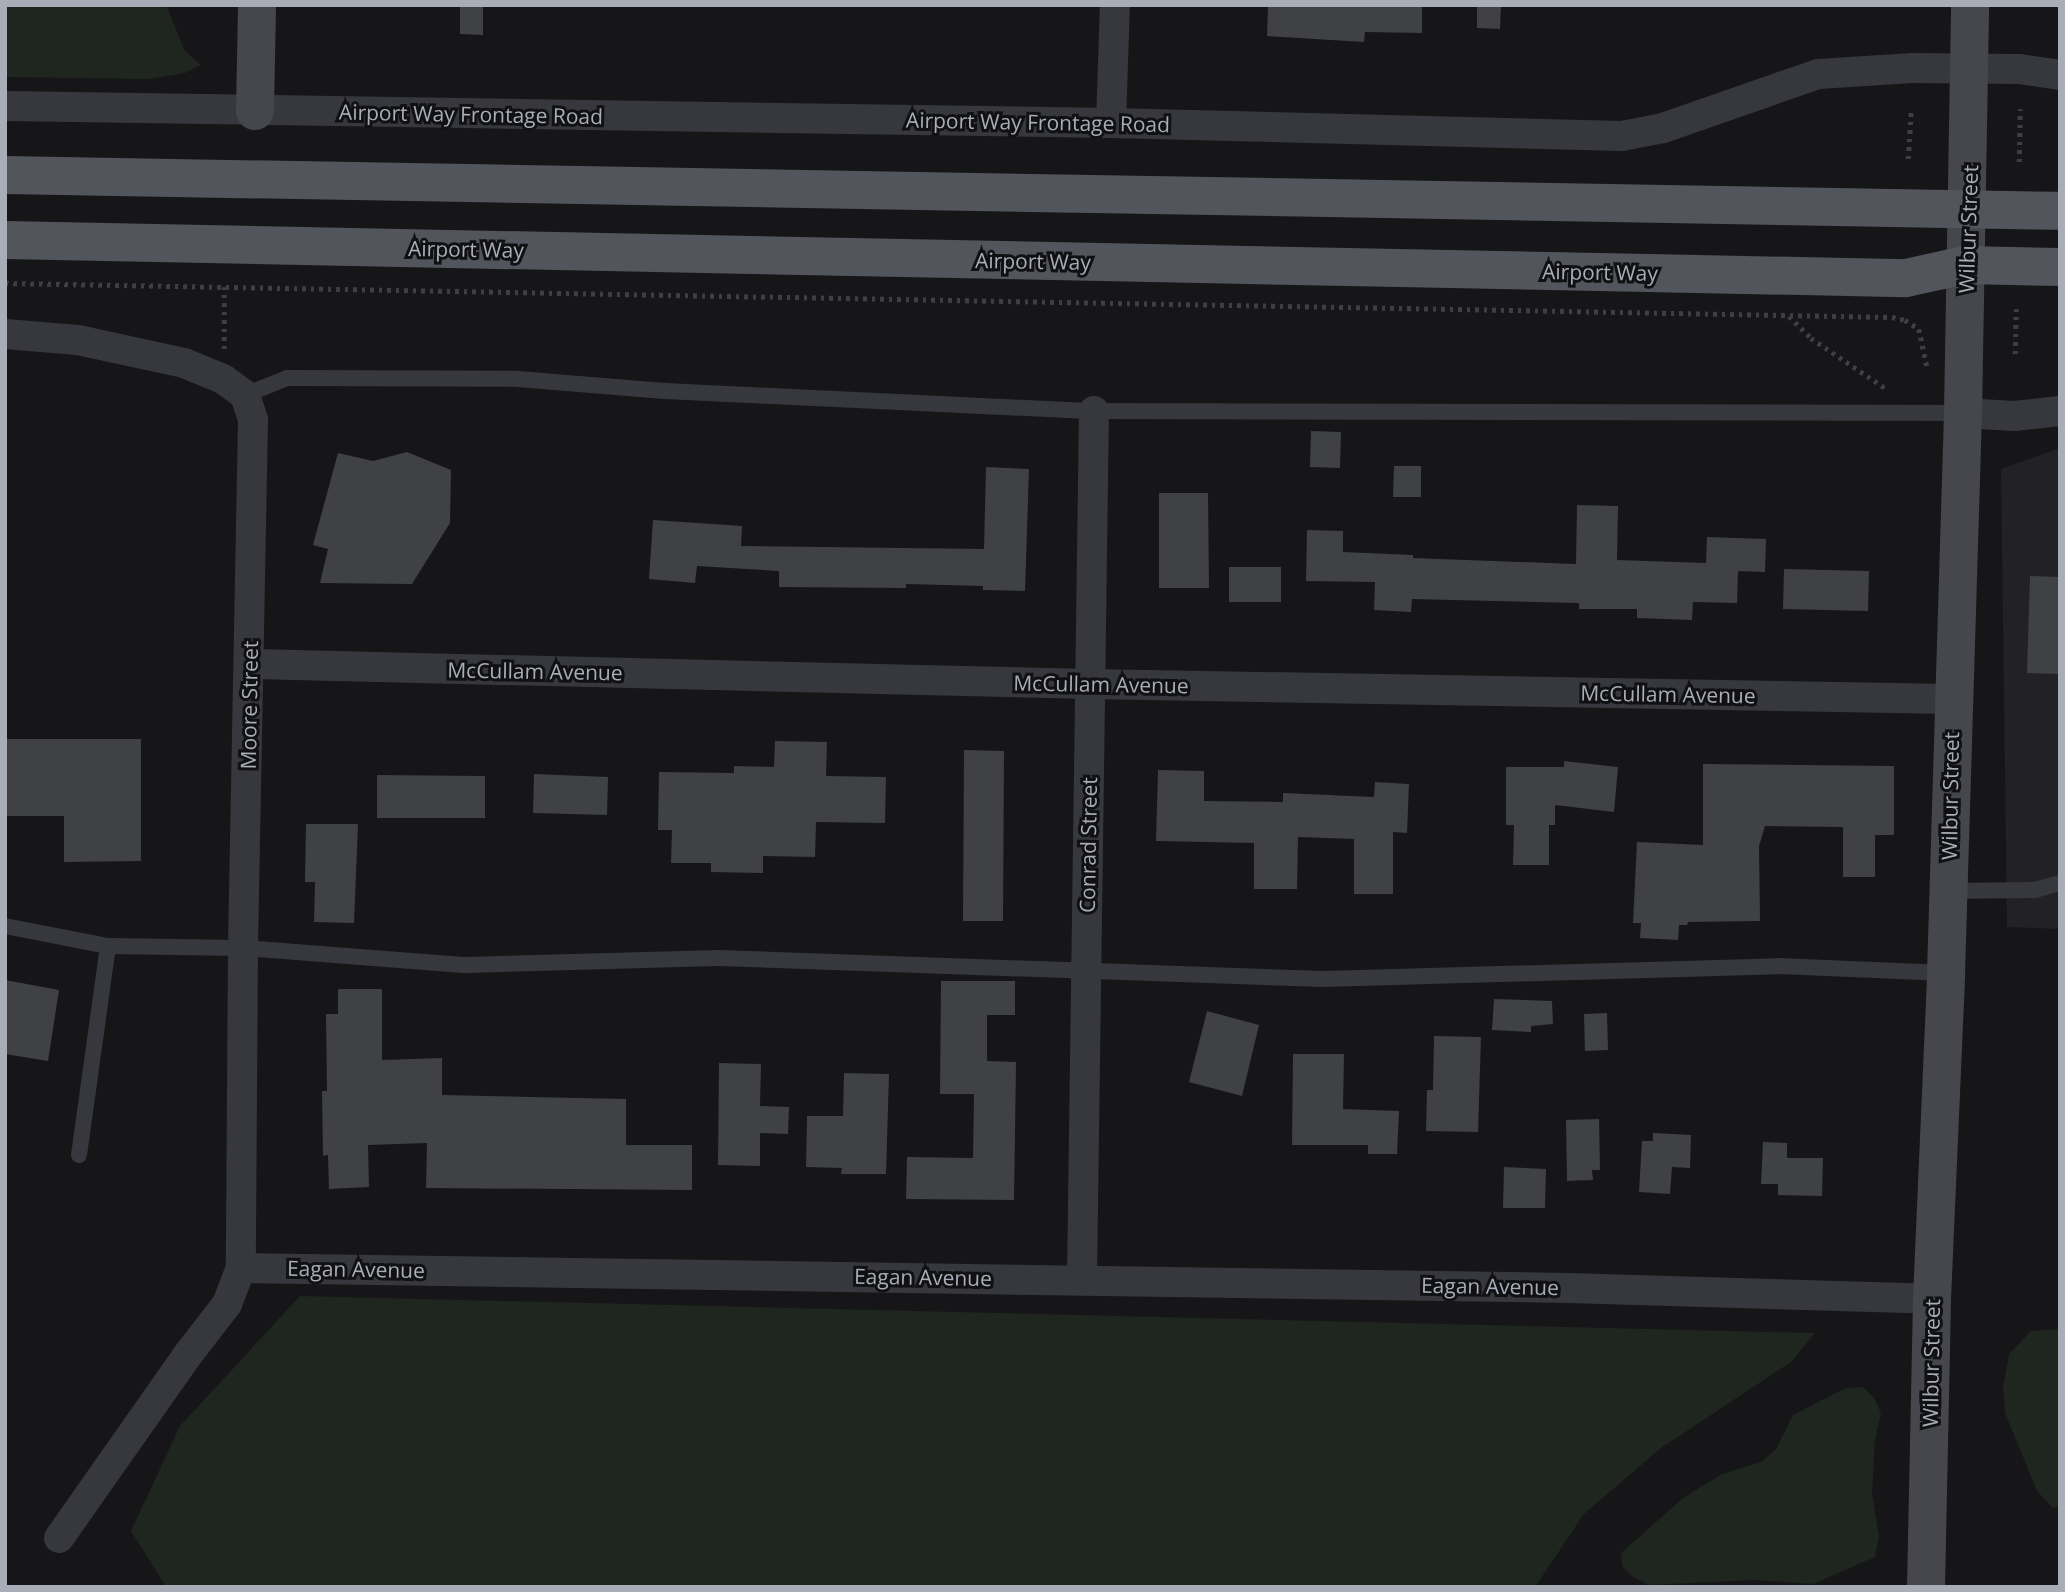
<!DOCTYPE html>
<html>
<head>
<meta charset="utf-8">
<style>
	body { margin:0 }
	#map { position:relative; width:2065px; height:1592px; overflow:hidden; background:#161618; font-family:"Open Sans",sans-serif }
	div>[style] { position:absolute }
	.built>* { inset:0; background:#222225 }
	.green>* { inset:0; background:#1e261f }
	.building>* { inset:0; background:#404145 }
	.path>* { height:4.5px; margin-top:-2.25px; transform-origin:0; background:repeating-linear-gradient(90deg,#3d3f44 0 3.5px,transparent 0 8.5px) }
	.lane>* { height:16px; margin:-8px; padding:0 8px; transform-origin:8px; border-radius:8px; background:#37383d }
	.street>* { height:30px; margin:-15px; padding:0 15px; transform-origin:15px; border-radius:15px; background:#37383d }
	.secondary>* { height:38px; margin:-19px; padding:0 19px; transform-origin:19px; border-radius:19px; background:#45474d }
	.primary>* { height:38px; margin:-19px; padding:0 19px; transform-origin:19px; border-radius:19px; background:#53555c }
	span { translate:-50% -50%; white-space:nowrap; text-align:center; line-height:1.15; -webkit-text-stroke:6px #111113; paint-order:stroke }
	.street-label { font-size:21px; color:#a8adb8 }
	.frame { position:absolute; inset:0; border:7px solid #a8adb8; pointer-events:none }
</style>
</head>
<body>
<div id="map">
	<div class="built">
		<div style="clip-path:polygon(2060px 448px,2060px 929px,2007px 927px,2001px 469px)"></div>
	</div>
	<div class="green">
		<div style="clip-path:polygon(5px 5px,166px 5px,185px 51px,201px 65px,185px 73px,148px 79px,5px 77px)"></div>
		<div style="clip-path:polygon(300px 1296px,1815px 1333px,1791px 1362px,1661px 1448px,1584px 1514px,1535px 1587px,166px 1587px,131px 1531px,180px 1426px)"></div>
		<div style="clip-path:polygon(2060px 1329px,2060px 1506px,2053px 1508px,2037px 1491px,2005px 1413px,2003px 1387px,2009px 1354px,2031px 1331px)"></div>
		<div style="clip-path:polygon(1863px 1387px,1874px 1398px,1881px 1413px,1875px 1440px,1872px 1493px,1879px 1537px,1875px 1557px,1813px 1584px,1755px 1580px,1649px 1585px,1633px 1577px,1622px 1566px,1621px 1553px,1683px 1498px,1722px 1474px,1761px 1462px,1776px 1449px,1793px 1415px,1846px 1388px)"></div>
	</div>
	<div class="building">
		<div style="clip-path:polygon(460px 5px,483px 5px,483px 35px,460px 34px)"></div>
		<div style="clip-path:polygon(1268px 5px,1422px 5px,1422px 33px,1365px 32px,1364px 42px,1267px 36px)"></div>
		<div style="clip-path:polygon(1477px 5px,1501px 5px,1500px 29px,1477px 28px)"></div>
		<div style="clip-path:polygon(1311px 431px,1341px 432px,1340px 468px,1310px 467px)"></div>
		<div style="clip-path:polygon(407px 452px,451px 470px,450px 523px,412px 584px,320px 583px,328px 549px,313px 545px,338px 453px,373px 461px)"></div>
		<div style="clip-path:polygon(1394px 466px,1421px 466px,1421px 497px,1393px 497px)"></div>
		<div style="clip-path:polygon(986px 467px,1029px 469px,1025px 591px,983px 590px,983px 586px,906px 584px,906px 588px,779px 587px,779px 571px,697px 566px,695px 583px,649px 579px,653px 520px,742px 526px,741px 546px,984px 549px)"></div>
		<div style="clip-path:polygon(1159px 493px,1208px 493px,1209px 588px,1159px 588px)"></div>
		<div style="clip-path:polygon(1577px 505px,1618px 506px,1617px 560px,1706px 563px,1707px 537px,1766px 539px,1765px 572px,1738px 571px,1737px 603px,1693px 602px,1692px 620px,1637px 618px,1637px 609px,1579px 609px,1579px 603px,1412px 599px,1411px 612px,1374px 610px,1375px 582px,1306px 581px,1307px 530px,1343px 531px,1343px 552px,1413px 555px,1413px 558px,1576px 564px)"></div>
		<div style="clip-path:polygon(1229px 567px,1281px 567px,1281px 602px,1229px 602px)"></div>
		<div style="clip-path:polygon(1784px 569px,1869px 571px,1868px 611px,1783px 609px)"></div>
		<div style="clip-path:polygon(2030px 576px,2060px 577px,2060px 674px,2027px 673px)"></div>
		<div style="clip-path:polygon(5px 739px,141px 739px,141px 861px,64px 862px,64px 816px,5px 816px)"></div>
		<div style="clip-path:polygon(775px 741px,827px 742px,826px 776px,886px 777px,885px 823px,816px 822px,815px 857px,763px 856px,763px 873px,711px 872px,711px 863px,671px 863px,672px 830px,658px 830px,659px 772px,734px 773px,734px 766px,774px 767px)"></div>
		<div style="clip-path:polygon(964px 750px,1004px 751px,1003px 921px,963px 921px)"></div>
		<div style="clip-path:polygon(1564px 761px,1618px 767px,1614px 812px,1555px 805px,1555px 825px,1549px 825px,1549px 865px,1513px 865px,1514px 825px,1506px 825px,1506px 767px,1564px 767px)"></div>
		<div style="clip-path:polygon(1703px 764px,1894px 766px,1894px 835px,1875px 835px,1875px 877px,1843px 877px,1843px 827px,1765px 826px,1759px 846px,1760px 921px,1688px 922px,1687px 925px,1679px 925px,1678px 940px,1640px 938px,1641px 923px,1633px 923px,1637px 842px,1703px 845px)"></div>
		<div style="clip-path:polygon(1158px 770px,1204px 771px,1204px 801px,1283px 802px,1283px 793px,1374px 797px,1375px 782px,1409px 784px,1407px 833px,1393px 832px,1393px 894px,1354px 894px,1354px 839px,1298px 837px,1297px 889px,1254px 889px,1254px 843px,1156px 841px)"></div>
		<div style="clip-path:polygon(534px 774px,608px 777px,607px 815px,533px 813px)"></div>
		<div style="clip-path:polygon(377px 775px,485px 776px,485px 818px,377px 818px)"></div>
		<div style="clip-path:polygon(306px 824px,358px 824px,354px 923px,314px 922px,315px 882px,305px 882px)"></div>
		<div style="clip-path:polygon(5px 980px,59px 990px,48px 1061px,5px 1054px)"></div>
		<div style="clip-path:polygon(941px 981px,1015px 981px,1015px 1015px,987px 1015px,987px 1061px,1016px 1062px,1014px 1200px,906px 1199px,907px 1157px,973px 1158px,974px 1094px,940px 1094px)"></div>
		<div style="clip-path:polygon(338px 989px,382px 989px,382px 1060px,442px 1058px,442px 1095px,626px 1099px,626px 1145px,692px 1145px,692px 1190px,426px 1188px,427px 1143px,368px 1145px,369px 1187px,329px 1189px,328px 1155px,323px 1156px,322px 1091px,327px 1091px,326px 1014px,338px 1014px)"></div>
		<div style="clip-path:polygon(1494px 999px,1552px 1001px,1553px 1024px,1531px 1026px,1531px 1032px,1492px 1030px)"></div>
		<div style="clip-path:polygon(1207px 1011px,1259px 1025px,1242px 1096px,1189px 1082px)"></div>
		<div style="clip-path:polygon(1607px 1013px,1608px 1050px,1585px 1051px,1584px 1014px)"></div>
		<div style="clip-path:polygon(1434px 1036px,1481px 1037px,1478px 1132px,1426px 1131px,1427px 1090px,1433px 1090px)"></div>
		<div style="clip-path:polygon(1293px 1054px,1344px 1054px,1343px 1109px,1399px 1111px,1397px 1154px,1368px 1154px,1368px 1145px,1292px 1145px)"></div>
		<div style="clip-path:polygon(719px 1063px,761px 1064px,760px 1106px,789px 1107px,788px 1134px,760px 1133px,760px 1166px,718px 1165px)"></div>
		<div style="clip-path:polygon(844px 1073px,889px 1074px,886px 1174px,841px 1174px,842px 1168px,806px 1167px,807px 1116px,843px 1116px)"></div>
		<div style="clip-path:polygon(1599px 1119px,1600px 1170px,1592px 1170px,1593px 1180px,1567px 1181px,1566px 1120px)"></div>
		<div style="clip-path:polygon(1653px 1133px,1691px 1135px,1690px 1168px,1672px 1167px,1670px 1194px,1639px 1192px,1642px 1141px,1653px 1141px)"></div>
		<div style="clip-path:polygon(1763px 1142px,1787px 1143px,1787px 1158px,1823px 1158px,1822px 1196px,1778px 1195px,1778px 1184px,1761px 1184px)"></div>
		<div style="clip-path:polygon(1504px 1167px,1546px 1169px,1545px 1208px,1503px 1208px)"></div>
	</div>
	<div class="path">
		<div style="left:1908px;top:159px;width:48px;rotate:-86.4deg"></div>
		<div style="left:2019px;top:162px;width:53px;rotate:-88.9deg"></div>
		<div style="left:5px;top:283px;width:1887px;rotate:1.03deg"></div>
		<div style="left:1892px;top:317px;width:13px;rotate:13deg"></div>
		<div style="left:1905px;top:320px;width:17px;rotate:33deg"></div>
		<div style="left:1919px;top:329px;width:39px;rotate:78deg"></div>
		<div style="left:1789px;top:316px;width:31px;rotate:45deg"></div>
		<div style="left:1811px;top:338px;width:93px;rotate:34deg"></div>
		<div style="left:224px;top:349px;width:62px;rotate:-90deg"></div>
		<div style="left:2015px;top:354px;width:45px;rotate:-88.7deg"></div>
	</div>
	<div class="lane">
		<div style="left:245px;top:395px;width:45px;rotate:-22deg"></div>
		<div style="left:287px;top:378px;width:231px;rotate:0.2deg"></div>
		<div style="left:518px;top:379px;width:147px;rotate:4.7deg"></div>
		<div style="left:665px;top:391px;width:429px;rotate:2.7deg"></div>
		<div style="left:1094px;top:411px;width:869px;rotate:0.13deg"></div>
		<div style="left:1948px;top:891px;width:87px;rotate:-0.7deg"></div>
		<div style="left:2035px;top:890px;width:26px;rotate:-16deg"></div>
		<div style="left:5px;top:926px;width:105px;rotate:11deg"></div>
		<div style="left:108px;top:946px;width:135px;rotate:0.8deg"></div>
		<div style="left:243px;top:948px;width:224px;rotate:4.4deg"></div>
		<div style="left:466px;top:965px;width:252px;rotate:-1.6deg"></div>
		<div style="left:718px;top:958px;width:605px;rotate:1.99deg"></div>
		<div style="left:1323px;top:979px;width:456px;rotate:-1.6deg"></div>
		<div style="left:1779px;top:966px;width:167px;rotate:2.4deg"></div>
		<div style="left:79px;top:1155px;width:211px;rotate:-82.1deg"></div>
	</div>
	<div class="street">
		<div style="left:5px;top:106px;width:1106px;rotate:0.88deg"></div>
		<div style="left:1111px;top:123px;width:511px;rotate:1.46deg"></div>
		<div style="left:1622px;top:136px;width:42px;rotate:-11deg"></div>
		<div style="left:1663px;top:128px;width:164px;rotate:-19.2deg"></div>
		<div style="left:1818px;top:74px;width:95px;rotate:-3.6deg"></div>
		<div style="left:1913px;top:68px;width:106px;rotate:0.5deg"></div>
		<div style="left:2019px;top:69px;width:41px;rotate:8.3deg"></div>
		<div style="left:1111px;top:123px;width:118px;rotate:-88.1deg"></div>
		<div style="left:5px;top:334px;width:73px;rotate:4.7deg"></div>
		<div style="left:78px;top:340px;width:108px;rotate:12.2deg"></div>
		<div style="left:184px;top:363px;width:42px;rotate:22.3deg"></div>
		<div style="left:223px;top:379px;width:27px;rotate:36deg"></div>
		<div style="left:245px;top:395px;width:26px;rotate:72deg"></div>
		<div style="left:253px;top:420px;width:528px;rotate:91.09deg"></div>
		<div style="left:243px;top:948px;width:320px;rotate:90.4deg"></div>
		<div style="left:1963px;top:413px;width:51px;rotate:3.4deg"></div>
		<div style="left:2014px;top:416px;width:46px;rotate:-6.2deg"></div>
		<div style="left:251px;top:664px;width:840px;rotate:1.36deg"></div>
		<div style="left:1091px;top:684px;width:861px;rotate:1deg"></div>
		<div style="left:1082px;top:1279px;width:868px;rotate:-89.21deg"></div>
		<div style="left:59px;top:1538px;width:221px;rotate:-54.9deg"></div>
		<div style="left:186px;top:1357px;width:67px;rotate:-52.3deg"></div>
		<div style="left:227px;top:1304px;width:39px;rotate:-69deg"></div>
		<div style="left:241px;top:1268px;width:1327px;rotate:0.86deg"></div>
		<div style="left:1568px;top:1288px;width:364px;rotate:1.7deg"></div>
	</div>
	<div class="secondary">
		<div style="left:255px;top:111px;width:106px;rotate:-88.9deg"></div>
		<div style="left:1926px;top:1587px;width:288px;rotate:-88.8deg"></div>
		<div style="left:1932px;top:1299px;width:326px;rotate:-87.5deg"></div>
		<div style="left:1946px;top:973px;width:560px;rotate:-88.26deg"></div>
		<div style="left:1963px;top:413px;width:408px;rotate:-89deg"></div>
	</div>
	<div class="primary">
		<div style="left:5px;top:175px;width:2055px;rotate:1deg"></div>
		<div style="left:5px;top:240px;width:1901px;rotate:1.15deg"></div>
		<div style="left:1906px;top:278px;width:60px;rotate:-12.4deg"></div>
		<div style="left:1965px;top:265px;width:95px;rotate:1.2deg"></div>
	</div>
	<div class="street-label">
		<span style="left:471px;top:114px;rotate:1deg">Airport Way Frontage Road</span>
		<span style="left:1038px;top:122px;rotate:1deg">Airport Way Frontage Road</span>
		<span style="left:1968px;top:229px;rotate:-88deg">Wilbur Street</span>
		<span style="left:466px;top:249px;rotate:1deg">Airport Way</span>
		<span style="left:1033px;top:261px;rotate:1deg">Airport Way</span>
		<span style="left:1600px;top:272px;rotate:1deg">Airport Way</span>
		<span style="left:535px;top:671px;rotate:1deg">McCullam Avenue</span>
		<span style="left:1101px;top:684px;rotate:1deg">McCullam Avenue</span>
		<span style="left:1668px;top:694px;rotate:1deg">McCullam Avenue</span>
		<span style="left:249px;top:705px;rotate:-89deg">Moore Street</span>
		<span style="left:1950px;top:796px;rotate:-89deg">Wilbur Street</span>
		<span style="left:1088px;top:845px;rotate:-89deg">Conrad Street</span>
		<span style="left:356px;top:1269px;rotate:1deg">Eagan Avenue</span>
		<span style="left:923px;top:1277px;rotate:1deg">Eagan Avenue</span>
		<span style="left:1490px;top:1286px;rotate:1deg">Eagan Avenue</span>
		<span style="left:1931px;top:1363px;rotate:-89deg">Wilbur Street</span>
	</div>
	<div class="frame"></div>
</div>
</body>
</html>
